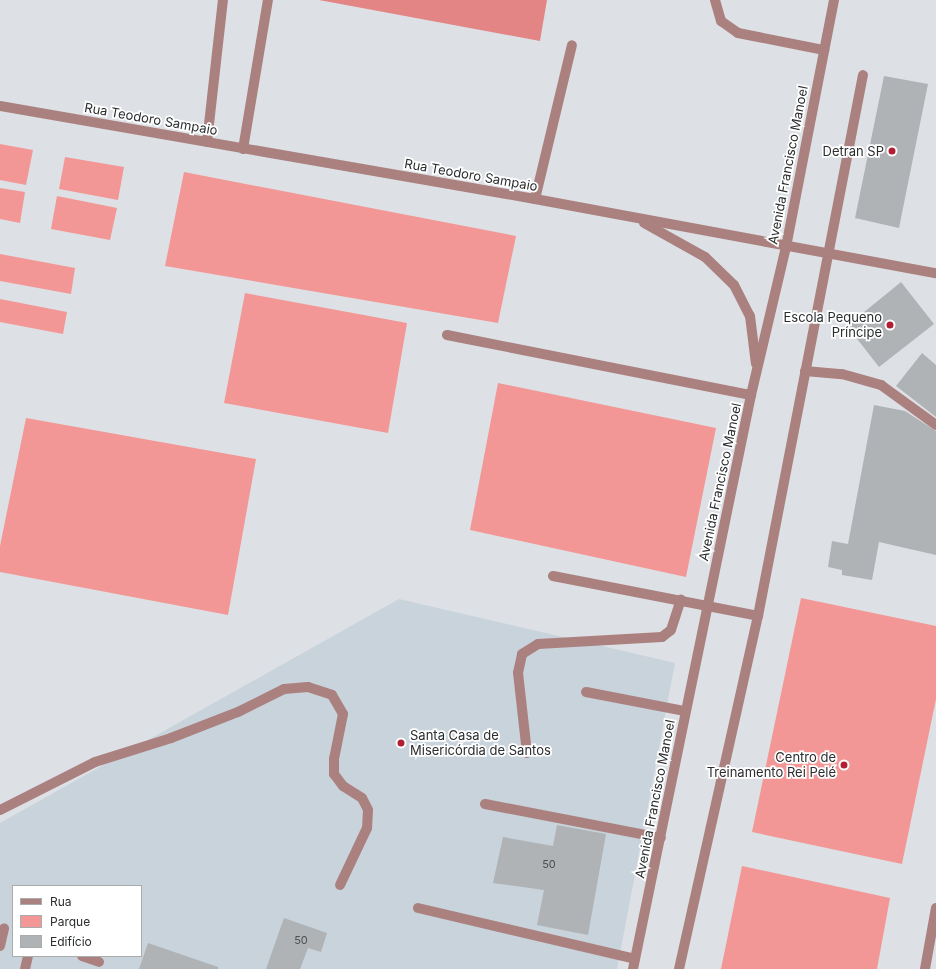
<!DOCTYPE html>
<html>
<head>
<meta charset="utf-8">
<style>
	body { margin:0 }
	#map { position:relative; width:936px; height:969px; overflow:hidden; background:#dde1e5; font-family:Inter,sans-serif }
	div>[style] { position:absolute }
	.built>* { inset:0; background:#c8d3db }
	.green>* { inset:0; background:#f39796 }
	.forest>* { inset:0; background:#e38585 }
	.building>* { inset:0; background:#afb3b6 }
	.minor>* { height:10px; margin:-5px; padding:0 5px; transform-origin:5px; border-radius:5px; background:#ab8180 }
	.dots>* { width:11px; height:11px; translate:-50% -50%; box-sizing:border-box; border:2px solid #fff; border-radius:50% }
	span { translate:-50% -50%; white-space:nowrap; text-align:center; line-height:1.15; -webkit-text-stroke:3.5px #fff; paint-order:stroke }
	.number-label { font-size:11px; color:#4c4e50 }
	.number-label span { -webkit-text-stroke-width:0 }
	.street-label { font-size:13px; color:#2b2d2e }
	.poi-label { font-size:13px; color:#2b2d2e }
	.right { translate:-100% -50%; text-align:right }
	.left { translate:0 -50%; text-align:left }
	.legend { position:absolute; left:12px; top:885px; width:130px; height:72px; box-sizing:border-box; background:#fff; border:1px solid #aaabab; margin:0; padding:5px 7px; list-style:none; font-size:12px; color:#2b2d2e }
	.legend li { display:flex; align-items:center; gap:8px; height:20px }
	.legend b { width:20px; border:1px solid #aaabab }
</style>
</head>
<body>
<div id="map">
	<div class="built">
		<div style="clip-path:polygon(evenodd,399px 599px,675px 663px,617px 969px,0 969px,0 823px,399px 599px,13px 886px,141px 886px,141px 956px,13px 956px,13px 886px)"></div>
	</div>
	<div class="green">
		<div style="clip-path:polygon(0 144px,33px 150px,26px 185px,0 180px)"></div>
		<div style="clip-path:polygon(65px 157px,124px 167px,118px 200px,59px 189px)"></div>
		<div style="clip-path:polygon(184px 172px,516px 236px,498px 323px,165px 266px)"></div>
		<div style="clip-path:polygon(0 188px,25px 192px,20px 223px,0 219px)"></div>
		<div style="clip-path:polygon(57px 196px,117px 208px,110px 240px,51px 229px)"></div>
		<div style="clip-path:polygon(0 254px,75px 268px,71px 294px,0 281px)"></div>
		<div style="clip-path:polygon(245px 293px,407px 323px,388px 433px,224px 403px)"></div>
		<div style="clip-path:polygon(0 299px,67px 312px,63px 334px,0 322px)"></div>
		<div style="clip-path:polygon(498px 383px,716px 428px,686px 577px,470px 530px)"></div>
		<div style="clip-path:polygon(26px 418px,256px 459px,228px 615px,0 572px,0 546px)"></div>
		<div style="clip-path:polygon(801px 598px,936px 626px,936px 699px,902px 864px,752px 832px)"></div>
		<div style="clip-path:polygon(742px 866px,890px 898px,877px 969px,721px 969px)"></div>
	</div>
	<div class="forest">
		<div style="clip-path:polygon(319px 0,547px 0,540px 41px)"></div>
	</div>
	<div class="building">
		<div style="clip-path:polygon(884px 76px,928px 84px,899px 228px,855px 218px)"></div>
		<div style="clip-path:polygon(901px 282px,934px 324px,879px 367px,847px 326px)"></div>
		<div style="clip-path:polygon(922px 353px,936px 365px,936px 417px,896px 386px)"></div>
		<div style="clip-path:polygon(874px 405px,905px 411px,936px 431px,936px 555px,879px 542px,872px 580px,842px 575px,842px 570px,828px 567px,832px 541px,848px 544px)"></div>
		<div style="clip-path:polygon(557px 825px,606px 834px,588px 935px,537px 925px,544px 890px,493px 883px,503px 837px,553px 846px)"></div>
		<div style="clip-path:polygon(284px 918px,327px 933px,321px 952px,308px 948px,300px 969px,266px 969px)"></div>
		<div style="clip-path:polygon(148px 943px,218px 967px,218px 969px,139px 969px)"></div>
	</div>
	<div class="minor">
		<div style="left:715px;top:0;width:22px;rotate:74deg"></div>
		<div style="left:721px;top:21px;width:21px;rotate:35deg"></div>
		<div style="left:738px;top:33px;width:88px;rotate:11.2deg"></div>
		<div style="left:0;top:106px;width:543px;rotate:9.86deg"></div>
		<div style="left:535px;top:199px;width:408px;rotate:10.5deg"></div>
		<div style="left:207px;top:142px;width:143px;rotate:-83.6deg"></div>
		<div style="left:243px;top:149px;width:151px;rotate:-80.5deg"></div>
		<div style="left:535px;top:199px;width:158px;rotate:-76.5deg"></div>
		<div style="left:644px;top:223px;width:70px;rotate:29.1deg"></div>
		<div style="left:705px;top:257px;width:40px;rotate:44deg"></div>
		<div style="left:734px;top:285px;width:35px;rotate:63deg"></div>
		<div style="left:750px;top:316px;width:48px;rotate:82.9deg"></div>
		<div style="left:447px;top:335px;width:310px;rotate:11.2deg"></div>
		<div style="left:805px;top:371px;width:37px;rotate:5deg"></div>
		<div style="left:842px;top:374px;width:41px;rotate:15.8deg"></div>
		<div style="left:881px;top:385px;width:68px;rotate:36deg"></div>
		<div style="left:553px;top:576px;width:209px;rotate:11deg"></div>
		<div style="left:586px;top:692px;width:101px;rotate:10.9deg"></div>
		<div style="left:527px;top:753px;width:81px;rotate:-96.4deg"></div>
		<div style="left:518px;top:673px;width:19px;rotate:-78deg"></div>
		<div style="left:522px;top:654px;width:19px;rotate:-32deg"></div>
		<div style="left:538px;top:644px;width:124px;rotate:-3.2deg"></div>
		<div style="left:662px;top:637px;width:11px;rotate:-38deg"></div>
		<div style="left:671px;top:630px;width:32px;rotate:-72deg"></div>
		<div style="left:485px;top:804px;width:179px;rotate:10.9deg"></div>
		<div style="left:0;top:810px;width:106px;rotate:-26.8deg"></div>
		<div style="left:95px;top:762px;width:80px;rotate:-17.5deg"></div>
		<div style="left:171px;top:738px;width:72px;rotate:-21.2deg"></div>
		<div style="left:238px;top:712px;width:51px;rotate:-26.6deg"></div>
		<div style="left:284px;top:689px;width:24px;rotate:-5deg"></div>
		<div style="left:308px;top:687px;width:25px;rotate:18deg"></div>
		<div style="left:332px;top:695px;width:22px;rotate:60deg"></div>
		<div style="left:343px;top:714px;width:46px;rotate:101.3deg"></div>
		<div style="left:334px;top:759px;width:15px;rotate:90deg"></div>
		<div style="left:334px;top:774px;width:15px;rotate:53deg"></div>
		<div style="left:343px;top:786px;width:22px;rotate:32deg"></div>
		<div style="left:362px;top:798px;width:13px;rotate:63deg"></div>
		<div style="left:368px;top:810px;width:18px;rotate:93deg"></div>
		<div style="left:367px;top:828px;width:63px;rotate:115.3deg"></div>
		<div style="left:418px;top:908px;width:223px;rotate:13.2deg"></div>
		<div style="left:0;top:946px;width:18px;rotate:-77deg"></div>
		<div style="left:82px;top:956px;width:18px;rotate:19deg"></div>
		<div style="left:25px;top:969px;width:13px;rotate:-77deg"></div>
		<div style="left:633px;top:969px;width:586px;rotate:-78.38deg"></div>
		<div style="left:751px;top:395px;width:152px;rotate:-76.7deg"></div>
		<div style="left:786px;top:247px;width:252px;rotate:-79deg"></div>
		<div style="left:679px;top:969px;width:362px;rotate:-77.4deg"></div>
		<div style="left:758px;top:616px;width:551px;rotate:-79.02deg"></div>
		<div style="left:925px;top:969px;width:62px;rotate:-79.8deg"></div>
	</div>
	<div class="dots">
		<div style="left:892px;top:151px;background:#b11f33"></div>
		<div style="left:890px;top:325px;background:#b11f33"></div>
		<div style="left:401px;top:743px;background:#b11f33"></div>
		<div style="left:844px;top:765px;background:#b11f33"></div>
	</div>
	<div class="number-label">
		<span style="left:549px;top:864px">50</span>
		<span style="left:301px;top:940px">50</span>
	</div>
	<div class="street-label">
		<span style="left:151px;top:119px;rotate:10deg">Rua Teodoro Sampaio</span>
		<span style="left:788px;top:165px;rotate:-79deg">Avenida Francisco Manoel</span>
		<span style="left:471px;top:175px;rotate:10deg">Rua Teodoro Sampaio</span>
		<span style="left:720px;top:482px;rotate:-78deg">Avenida Francisco Manoel</span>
		<span style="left:655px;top:799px;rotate:-79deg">Avenida Francisco Manoel</span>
	</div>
	<div class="poi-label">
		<span class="right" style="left:884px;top:151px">Detran SP</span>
		<span class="right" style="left:882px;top:325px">Escola Pequeno<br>Príncipe</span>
		<span class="left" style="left:410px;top:743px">Santa Casa de<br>Misericórdia de Santos</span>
		<span class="right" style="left:836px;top:765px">Centro de<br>Treinamento Rei Pelé</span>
	</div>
	<ul class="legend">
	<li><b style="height:5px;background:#ab8180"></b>Rua</li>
	<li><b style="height:11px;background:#f39796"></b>Parque</li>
	<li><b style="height:11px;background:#afb3b6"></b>Edifício</li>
	</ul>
</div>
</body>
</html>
